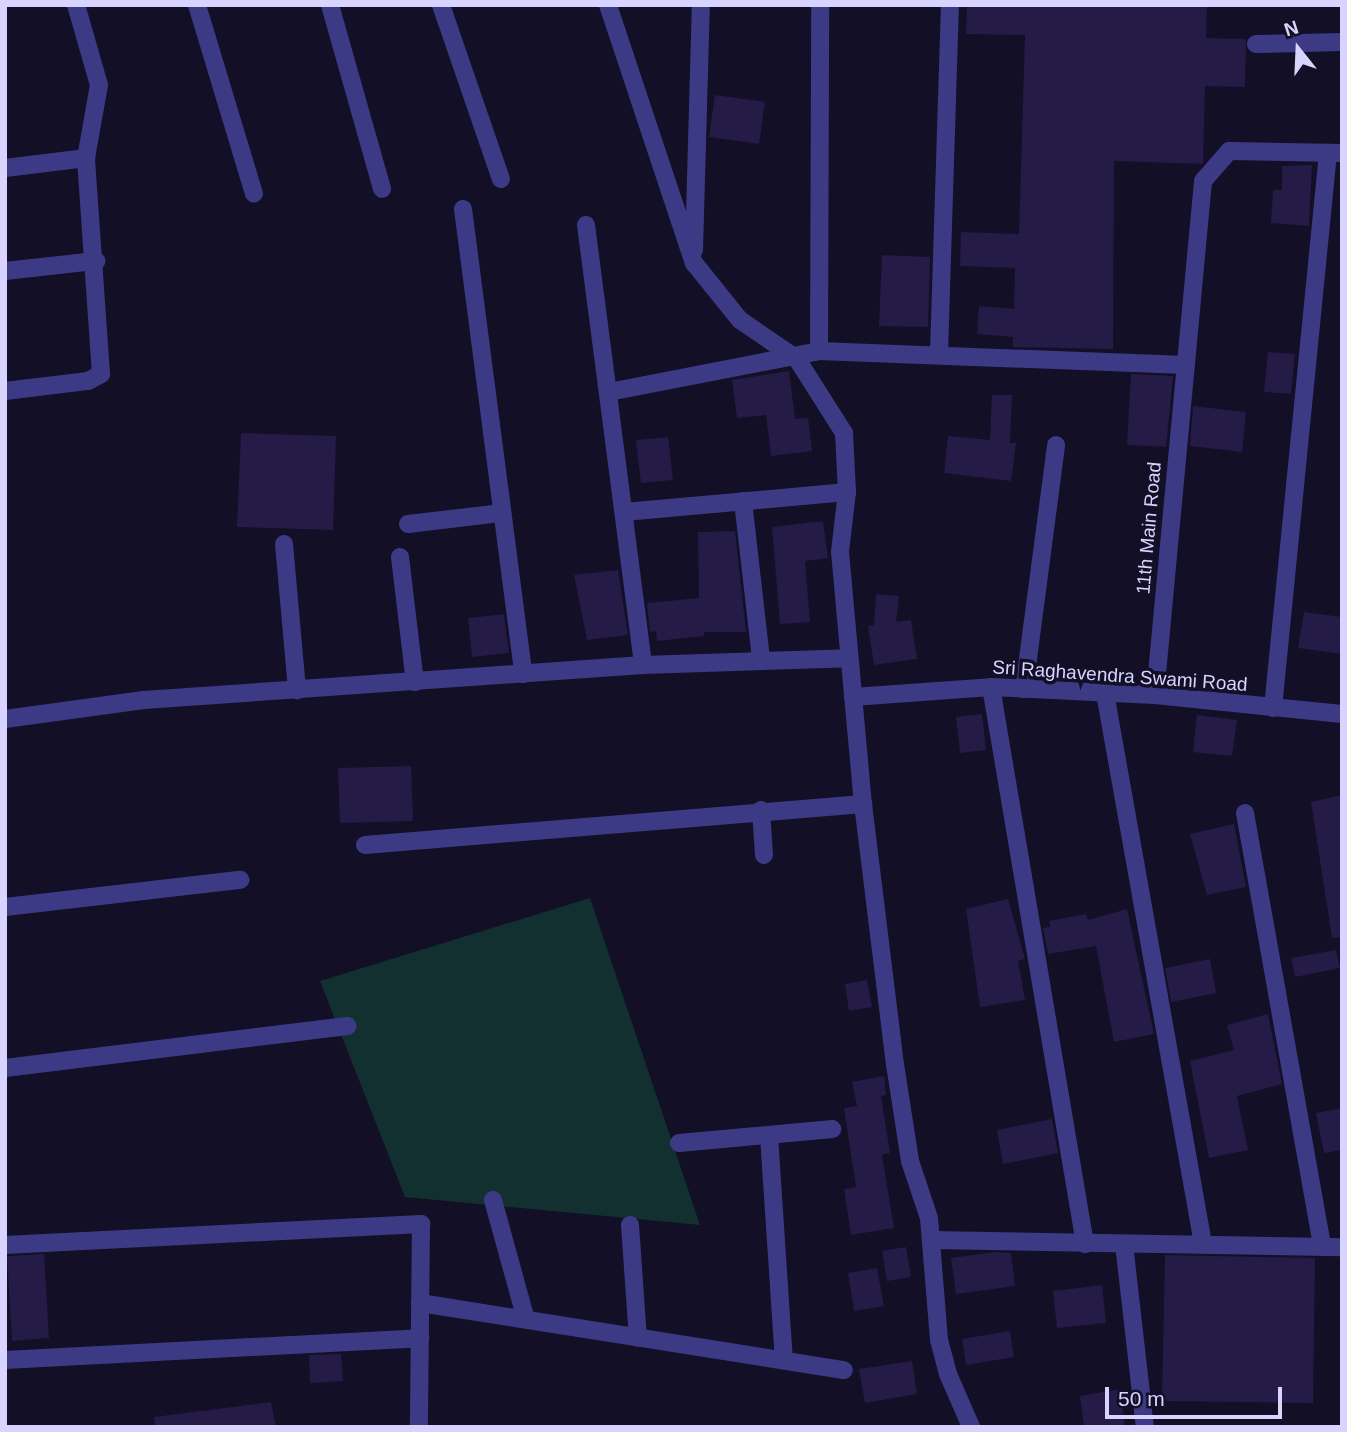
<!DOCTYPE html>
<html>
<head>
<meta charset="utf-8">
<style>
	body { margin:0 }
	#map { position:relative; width:1347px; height:1432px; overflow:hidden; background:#130f26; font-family:Helvetica,sans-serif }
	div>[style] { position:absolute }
	.green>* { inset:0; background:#12302f }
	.building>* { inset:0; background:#241b47 }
	.minor>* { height:18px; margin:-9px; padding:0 9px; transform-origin:9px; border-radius:9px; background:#3d3a85 }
	.tertiary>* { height:18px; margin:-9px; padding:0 9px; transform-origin:9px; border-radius:9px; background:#3d3a85 }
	span { translate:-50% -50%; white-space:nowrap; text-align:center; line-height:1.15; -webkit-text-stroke:7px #130f26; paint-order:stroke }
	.street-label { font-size:19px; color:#d9d4ff }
	.frame { position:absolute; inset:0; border:7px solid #d9d4ff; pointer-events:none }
	.north { position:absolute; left:1263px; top:14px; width:70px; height:70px; -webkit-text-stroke:5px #130f26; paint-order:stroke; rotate:342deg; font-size:19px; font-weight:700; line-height:28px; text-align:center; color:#d9d4ff }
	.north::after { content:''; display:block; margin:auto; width:24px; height:32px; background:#d9d4ff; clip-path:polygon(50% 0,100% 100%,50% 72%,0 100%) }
	.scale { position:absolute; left:1105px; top:1387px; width:177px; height:32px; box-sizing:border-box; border:4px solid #d9d4ff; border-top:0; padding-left:9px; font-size:21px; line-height:24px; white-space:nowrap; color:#d9d4ff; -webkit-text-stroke:5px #130f26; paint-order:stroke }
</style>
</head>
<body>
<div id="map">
	<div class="green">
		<div style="clip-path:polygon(590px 898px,700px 1225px,405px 1197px,320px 981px)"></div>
	</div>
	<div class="building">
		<div style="clip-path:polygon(967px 5px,1207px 5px,1206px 38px,1246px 39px,1245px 87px,1205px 86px,1203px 164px,1114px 161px,1113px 349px,1013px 347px,1013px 337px,977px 334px,979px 306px,1014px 309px,1015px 268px,960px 266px,961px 232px,1019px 234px,1025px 35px,966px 34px)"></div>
		<div style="clip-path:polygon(715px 95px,765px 102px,759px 144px,709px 137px)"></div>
		<div style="clip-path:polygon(1312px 165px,1309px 226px,1271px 223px,1273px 190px,1282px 190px,1282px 166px)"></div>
		<div style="clip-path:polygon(882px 255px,930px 257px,928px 327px,879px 326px)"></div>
		<div style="clip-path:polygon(1268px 352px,1295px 354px,1291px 394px,1264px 392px)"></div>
		<div style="clip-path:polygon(789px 371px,795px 419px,808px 418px,812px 451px,771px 456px,766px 415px,737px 418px,732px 380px)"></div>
		<div style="clip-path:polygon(1131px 374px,1173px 376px,1166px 447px,1127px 445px)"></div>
		<div style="clip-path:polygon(992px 395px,1012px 395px,1010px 443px,1016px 443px,1011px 481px,944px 473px,948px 436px,990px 440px)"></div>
		<div style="clip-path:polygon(1193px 406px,1246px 412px,1242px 452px,1190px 446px)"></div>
		<div style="clip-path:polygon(241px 433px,336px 436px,333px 530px,237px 527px)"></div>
		<div style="clip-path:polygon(668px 437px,673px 480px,641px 483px,636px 440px)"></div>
		<div style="clip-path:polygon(823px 521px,828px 558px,805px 561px,810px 622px,780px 624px,772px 527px)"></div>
		<div style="clip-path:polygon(735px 531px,746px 632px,704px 632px,704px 636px,657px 641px,656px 631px,650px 632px,647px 603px,699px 598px,698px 532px)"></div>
		<div style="clip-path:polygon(618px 570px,628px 635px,587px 640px,574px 575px)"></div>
		<div style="clip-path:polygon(876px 594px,899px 596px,896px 622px,911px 620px,917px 659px,874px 665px,868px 626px,874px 625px)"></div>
		<div style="clip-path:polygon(1304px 612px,1342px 617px,1342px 654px,1298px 648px)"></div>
		<div style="clip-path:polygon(504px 614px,509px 653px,472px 657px,468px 618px)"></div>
		<div style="clip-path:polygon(982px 714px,986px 750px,960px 753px,956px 717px)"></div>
		<div style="clip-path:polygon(1197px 715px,1237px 720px,1232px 756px,1193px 752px)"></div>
		<div style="clip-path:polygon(411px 766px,413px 821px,340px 823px,338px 768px)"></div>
		<div style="clip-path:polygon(1342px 795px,1342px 937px,1332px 938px,1311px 802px)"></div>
		<div style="clip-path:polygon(1234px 824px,1246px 887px,1207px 895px,1190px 834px)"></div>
		<div style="clip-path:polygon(1008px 899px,1025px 959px,1018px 961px,1025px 1000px,980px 1007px,966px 909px)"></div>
		<div style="clip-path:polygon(1127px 909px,1154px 1034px,1114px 1042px,1096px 946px,1048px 954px,1043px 928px,1050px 927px,1049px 921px,1086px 914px,1088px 920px)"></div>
		<div style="clip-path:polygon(1336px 950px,1340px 968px,1295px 977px,1291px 958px)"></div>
		<div style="clip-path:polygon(1210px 959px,1216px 993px,1171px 1002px,1165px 968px)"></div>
		<div style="clip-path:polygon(867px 980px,872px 1007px,849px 1011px,845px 984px)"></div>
		<div style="clip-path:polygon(1268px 1014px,1282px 1084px,1237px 1096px,1248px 1150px,1209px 1158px,1190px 1061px,1234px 1050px,1227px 1025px)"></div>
		<div style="clip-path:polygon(884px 1076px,886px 1095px,881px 1096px,890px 1153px,882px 1155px,894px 1228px,851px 1235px,844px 1189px,856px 1187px,844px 1108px,857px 1106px,852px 1082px)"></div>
		<div style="clip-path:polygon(1342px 1108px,1342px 1150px,1324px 1153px,1316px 1113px)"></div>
		<div style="clip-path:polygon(1052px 1119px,1058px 1153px,1003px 1164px,997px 1130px)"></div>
		<div style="clip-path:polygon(906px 1247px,911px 1277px,887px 1281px,882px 1251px)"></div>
		<div style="clip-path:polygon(994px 1252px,1011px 1253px,1015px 1286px,956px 1294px,951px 1258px)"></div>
		<div style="clip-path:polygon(44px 1254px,49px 1338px,12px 1341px,7px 1256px)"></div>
		<div style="clip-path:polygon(1165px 1255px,1315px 1258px,1313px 1403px,1162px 1401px)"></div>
		<div style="clip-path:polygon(877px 1268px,884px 1306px,854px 1311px,848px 1273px)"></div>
		<div style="clip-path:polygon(1102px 1285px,1106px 1323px,1057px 1328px,1053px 1291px)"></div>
		<div style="clip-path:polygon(1010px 1331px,1014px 1357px,966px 1365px,962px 1339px)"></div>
		<div style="clip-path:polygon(341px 1354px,343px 1381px,310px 1383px,309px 1355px)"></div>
		<div style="clip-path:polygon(912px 1361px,917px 1394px,865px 1403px,859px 1369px)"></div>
		<div style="clip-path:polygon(1120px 1389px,1125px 1427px,1084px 1427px,1080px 1396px)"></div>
		<div style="clip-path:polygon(271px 1402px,276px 1427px,155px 1427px,154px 1417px)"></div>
	</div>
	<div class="minor">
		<div style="left:197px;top:5px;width:197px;rotate:73.2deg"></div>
		<div style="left:330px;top:5px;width:191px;rotate:74.2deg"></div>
		<div style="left:441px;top:5px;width:184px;rotate:71deg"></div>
		<div style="left:608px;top:5px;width:272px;rotate:71.6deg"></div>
		<div style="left:694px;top:263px;width:73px;rotate:51.1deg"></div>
		<div style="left:740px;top:320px;width:69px;rotate:34.4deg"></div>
		<div style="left:797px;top:359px;width:88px;rotate:57.6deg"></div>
		<div style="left:844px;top:433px;width:59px;rotate:87.1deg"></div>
		<div style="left:847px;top:492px;width:60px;rotate:96.7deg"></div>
		<div style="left:840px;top:552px;width:253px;rotate:84.8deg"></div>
		<div style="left:863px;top:804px;width:262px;rotate:83deg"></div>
		<div style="left:895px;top:1064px;width:98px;rotate:81.2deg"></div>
		<div style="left:910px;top:1161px;width:60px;rotate:71.6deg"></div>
		<div style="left:929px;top:1218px;width:122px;rotate:85.3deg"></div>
		<div style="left:939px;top:1340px;width:35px;rotate:75deg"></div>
		<div style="left:948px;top:1374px;width:58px;rotate:66.5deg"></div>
		<div style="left:1256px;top:44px;width:86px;rotate:-1.3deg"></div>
		<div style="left:5px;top:168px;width:82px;rotate:-7deg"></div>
		<div style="left:86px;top:158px;width:74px;rotate:-79.9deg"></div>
		<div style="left:99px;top:85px;width:83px;rotate:-106deg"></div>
		<div style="left:463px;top:209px;width:469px;rotate:82.6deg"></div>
		<div style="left:586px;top:225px;width:444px;rotate:82.6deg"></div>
		<div style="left:694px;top:250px;width:245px;rotate:-88.4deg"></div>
		<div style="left:5px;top:271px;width:92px;rotate:-6.3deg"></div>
		<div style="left:819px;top:351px;width:346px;rotate:-89.8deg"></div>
		<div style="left:939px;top:353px;width:348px;rotate:-88.2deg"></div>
		<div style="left:5px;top:391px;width:84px;rotate:-6.9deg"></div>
		<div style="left:88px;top:381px;width:15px;rotate:-28deg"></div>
		<div style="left:101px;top:374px;width:217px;rotate:-94deg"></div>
		<div style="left:609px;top:392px;width:214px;rotate:-11deg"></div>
		<div style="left:819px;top:351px;width:367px;rotate:2.2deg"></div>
		<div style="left:743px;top:501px;width:158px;rotate:83.5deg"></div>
		<div style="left:624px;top:512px;width:224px;rotate:-5.1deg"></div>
		<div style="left:408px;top:524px;width:95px;rotate:-6.7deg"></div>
		<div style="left:284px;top:544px;width:147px;rotate:84.9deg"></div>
		<div style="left:400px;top:557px;width:126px;rotate:83.2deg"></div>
		<div style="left:991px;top:687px;width:565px;rotate:80.42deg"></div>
		<div style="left:1024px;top:689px;width:246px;rotate:-82.5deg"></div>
		<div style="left:1105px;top:693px;width:560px;rotate:79.91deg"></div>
		<div style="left:1155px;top:695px;width:516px;rotate:-84.66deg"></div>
		<div style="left:1203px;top:181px;width:40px;rotate:-49deg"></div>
		<div style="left:1229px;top:151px;width:113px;rotate:1deg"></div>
		<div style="left:1273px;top:708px;width:558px;rotate:-84.34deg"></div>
		<div style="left:761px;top:810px;width:45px;rotate:86.2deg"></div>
		<div style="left:1245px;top:813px;width:440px;rotate:79.9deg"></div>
		<div style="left:365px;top:845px;width:500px;rotate:-4.7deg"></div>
		<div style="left:5px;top:907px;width:237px;rotate:-6.6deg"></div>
		<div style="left:5px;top:1068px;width:345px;rotate:-7deg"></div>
		<div style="left:769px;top:1136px;width:225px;rotate:86.2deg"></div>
		<div style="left:679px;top:1143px;width:154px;rotate:-5.2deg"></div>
		<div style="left:493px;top:1200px;width:124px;rotate:74.6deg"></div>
		<div style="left:630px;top:1225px;width:113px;rotate:86deg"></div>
		<div style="left:932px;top:1240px;width:410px;rotate:1deg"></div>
		<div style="left:1124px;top:1244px;width:184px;rotate:83.5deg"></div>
		<div style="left:5px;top:1245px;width:417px;rotate:-2.9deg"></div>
		<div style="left:421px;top:1224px;width:203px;rotate:90.6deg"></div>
		<div style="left:420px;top:1303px;width:429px;rotate:9deg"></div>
		<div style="left:5px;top:1360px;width:416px;rotate:-3deg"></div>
	</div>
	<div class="tertiary">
		<div style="left:853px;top:697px;width:138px;rotate:-4.1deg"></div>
		<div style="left:991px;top:687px;width:164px;rotate:2.8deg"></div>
		<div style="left:1155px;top:695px;width:188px;rotate:5.8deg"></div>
		<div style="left:5px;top:719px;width:140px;rotate:-7.8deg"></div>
		<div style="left:144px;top:700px;width:500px;rotate:-4.01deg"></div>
		<div style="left:643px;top:665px;width:206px;rotate:-1.9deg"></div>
	</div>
	<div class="street-label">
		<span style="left:1149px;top:528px;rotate:-85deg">11th Main Road</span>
		<span style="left:1120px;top:676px;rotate:4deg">Sri Raghavendra Swami Road</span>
	</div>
	<div class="frame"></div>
	<div class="north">N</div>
	<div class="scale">50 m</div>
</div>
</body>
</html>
